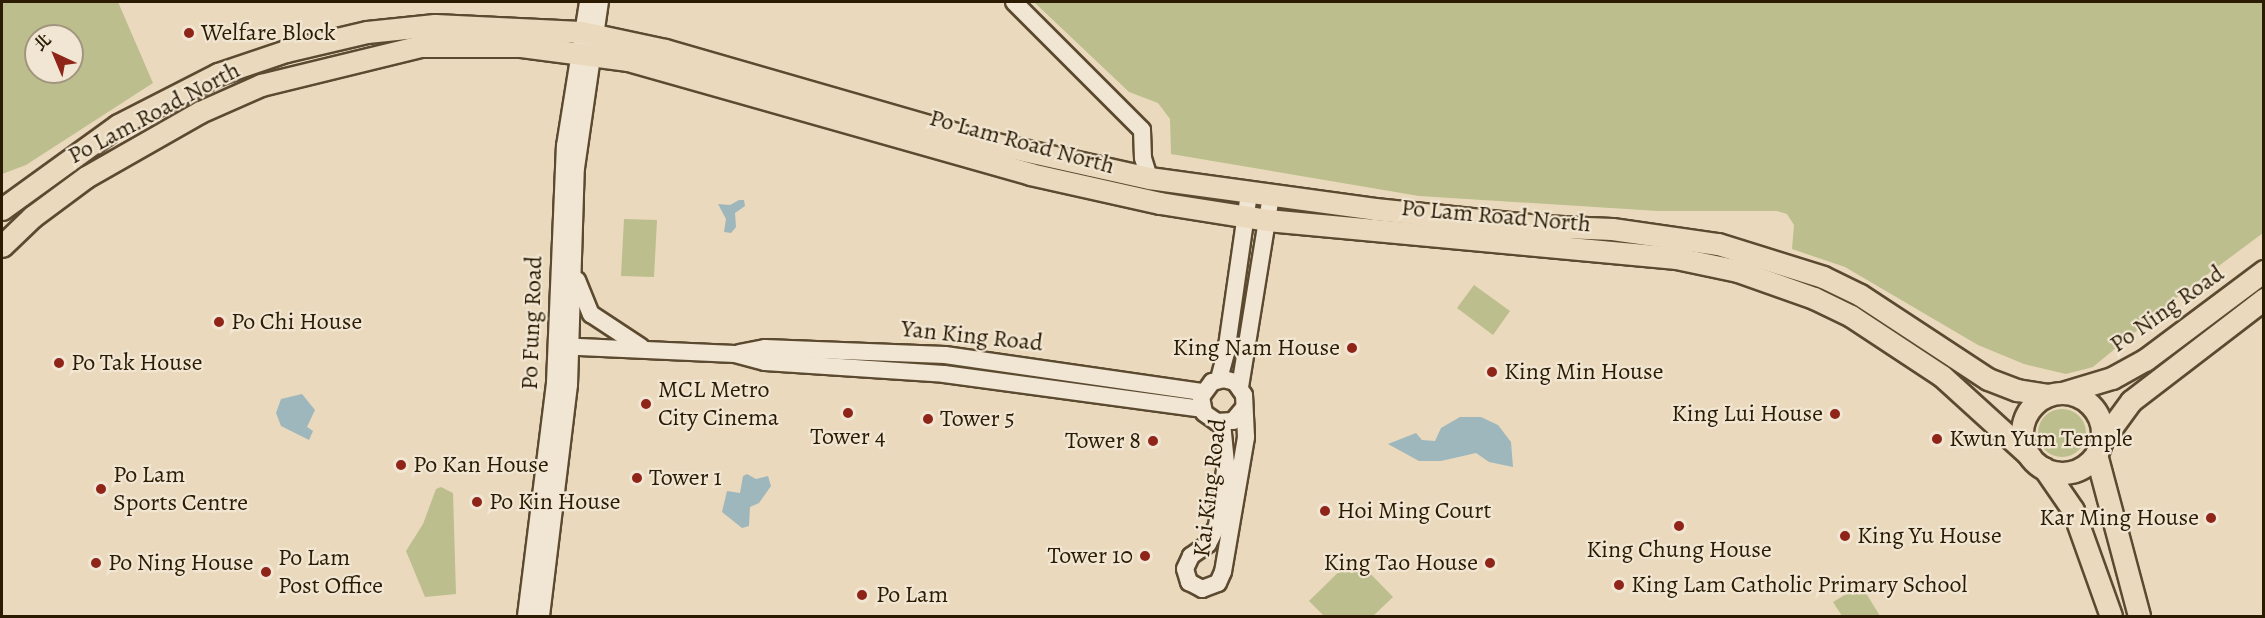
<!DOCTYPE html>
<html>
<head>
<meta charset="utf-8">
<style>
	body { margin:0 }
	#map { position:relative; width:2265px; height:618px; overflow:hidden; background:#ead9bc; font-family:Alegreya,"Noto Serif TC",serif }
	div>[style] { position:absolute }
	.green>* { inset:0; background:#bcbe8d }
	.round { border-radius:50% }
	.water>* { inset:0; background:#9eb7bd }
	.roads { filter:drop-shadow(2px 0 #5b4a30) drop-shadow(-2px 0 #5b4a30) drop-shadow(0 2px #5b4a30) drop-shadow(0 -2px #5b4a30) }
	.minor>* { height:16px; margin:-8px; padding:0 8px; transform-origin:8px; border-radius:8px; background:#f1e6d3 }
	.major>* { height:21px; margin:-10.5px; padding:0 10.5px; transform-origin:10.5px; border-radius:10.5px; background:#ead9bc }
	.major>.ring { margin:-10.5px; padding:0; box-sizing:content-box; background:none; border:21px solid #ead9bc; border-radius:50% }
	.dots>* { width:16px; height:16px; translate:-50% -50%; box-sizing:border-box; border:3px solid #f1e6d3; border-radius:50% }
	span { translate:-50% -50%; white-space:nowrap; text-align:center; line-height:1.15; -webkit-text-stroke:4.5px #f1e6d3; paint-order:stroke }
	.poi-label { font-size:24px; color:#2b1b02 }
	.left { translate:0 -50%; text-align:left }
	.right { translate:-100% -50%; text-align:right }
	.street-label { font-size:24px; color:#2b1b02 }
	.frame { position:absolute; inset:0; border:3px solid #2b1b02; pointer-events:none }
	.north { position:absolute; left:24px; top:24px; width:60px; height:60px; box-sizing:border-box; background:#f1e6d3; border:2px solid #a2957f; border-radius:50%; rotate:316deg; font-size:16px; font-weight:700; line-height:24px; text-align:center; color:#2b1b02 }
	.north::after { content:''; display:block; margin:auto; width:21px; height:27px; background:#8f2418; clip-path:polygon(50% 0,100% 100%,50% 72%,0 100%) }
</style>
</head>
<body>
<div id="map">
	<div class="green">
		<div style="clip-path:polygon(evenodd,2px 2px,118px 2px,153px 83px,26px 165px,2px 174px,2px 2px,36px 36px,72px 36px,72px 72px,36px 72px,36px 36px)"></div>
		<div style="clip-path:polygon(1034px 2px,2263px 2px,2263px 233px,2181px 294px,2093px 367px,2066px 374px,2024px 364px,1978px 345px,1845px 267px,1792px 249px,1794px 225px,1787px 214px,1777px 211px,1658px 211px,1419px 196px,1171px 154px,1170px 119px,1158px 103px,1129px 92px)"></div>
		<div style="clip-path:polygon(624px 219px,657px 220px,654px 277px,621px 276px)"></div>
		<div style="clip-path:polygon(1474px 285px,1510px 311px,1493px 335px,1457px 308px)"></div>
		<div class="round" style="left:2038px;top:409px;width:48px;height:48px"></div>
		<div style="clip-path:polygon(441px 487px,453px 493px,456px 594px,425px 597px,406px 551px,423px 524px,436px 489px)"></div>
		<div style="clip-path:polygon(1354px 557px,1393px 597px,1373px 616px,1324px 616px,1309px 601px)"></div>
		<div style="clip-path:polygon(1861px 585px,1880px 616px,1842px 616px,1833px 602px)"></div>
	</div>
	<div class="water">
		<div style="clip-path:polygon(739px 200px,744px 200px,745px 206px,735px 213px,736px 227px,731px 233px,724px 232px,726px 219px,718px 204px,730px 205px)"></div>
		<div style="clip-path:polygon(302px 394px,315px 410px,307px 427px,313px 431px,309px 440px,281px 426px,276px 413px,281px 399px)"></div>
		<div style="clip-path:polygon(1460px 417px,1481px 417px,1498px 425px,1511px 442px,1513px 467px,1489px 462px,1476px 453px,1441px 461px,1419px 461px,1388px 444px,1416px 433px,1422px 440px,1435px 441px,1441px 428px)"></div>
		<div style="clip-path:polygon(747px 474px,756px 479px,768px 476px,771px 486px,759px 503px,750px 507px,749px 526px,742px 528px,722px 512px,727px 491px,740px 493px,743px 476px)"></div>
	</div>
	<div class="roads">
		<div class="minor">
			<div style="left:1014px;top:2px;width:181px;rotate:45deg"></div>
			<div style="left:1142px;top:130px;width:28px;rotate:88deg"></div>
			<div style="left:1143px;top:158px;width:21px;rotate:73deg"></div>
			<div style="left:577px;top:280px;width:37px;rotate:68deg"></div>
			<div style="left:591px;top:314px;width:60px;rotate:33.4deg"></div>
			<div style="left:557px;top:346px;width:178px;rotate:2.6deg"></div>
			<div style="left:735px;top:354px;width:31px;rotate:15deg"></div>
			<div style="left:765px;top:362px;width:179px;rotate:3.8deg"></div>
			<div style="left:944px;top:374px;width:260px;rotate:7.7deg"></div>
			<div style="left:739px;top:353px;width:26px;rotate:-11deg"></div>
			<div style="left:765px;top:348px;width:180px;rotate:2.2deg"></div>
			<div style="left:945px;top:355px;width:261px;rotate:8.2deg"></div>
			<div style="left:1219px;top:379px;width:27px;rotate:-75deg"></div>
			<div style="left:1226px;top:353px;width:161px;rotate:-81.8deg"></div>
			<div style="left:1240px;top:387px;width:194px;rotate:-80.8deg"></div>
			<div style="left:1222px;top:423px;width:40px;rotate:84.3deg"></div>
			<div style="left:1226px;top:463px;width:64px;rotate:98.1deg"></div>
			<div style="left:1217px;top:526px;width:20px;rotate:117deg"></div>
			<div style="left:1208px;top:544px;width:21px;rotate:145deg"></div>
			<div style="left:1191px;top:556px;width:14px;rotate:115deg"></div>
			<div style="left:1185px;top:569px;width:14px;rotate:73deg"></div>
			<div style="left:1189px;top:582px;width:15px;rotate:28deg"></div>
			<div style="left:1202px;top:589px;width:17px;rotate:-21deg"></div>
			<div style="left:1218px;top:583px;width:12px;rotate:-66deg"></div>
			<div style="left:1223px;top:572px;width:137px;rotate:-80.3deg"></div>
			<div style="left:1246px;top:437px;width:42px;rotate:-92.7deg"></div>
			<div style="left:1244px;top:395px;width:16px;rotate:-125deg"></div>
			<div style="left:1235px;top:382px;width:11px;rotate:-165deg"></div>
			<div style="left:1224px;top:379px;width:12px;rotate:166deg"></div>
			<div style="left:1212px;top:382px;width:19px;rotate:126deg"></div>
			<div style="left:1201px;top:397px;width:16px;rotate:79deg"></div>
			<div style="left:1204px;top:413px;width:16px;rotate:35deg"></div>
			<div style="left:1217px;top:422px;width:16px;rotate:-4deg"></div>
			<div style="left:1233px;top:421px;width:17px;rotate:-50deg"></div>
			<div style="left:526px;top:616px;width:235px;rotate:-82.9deg"></div>
			<div style="left:555px;top:383px;width:237px;rotate:-87.6deg"></div>
			<div style="left:565px;top:146px;width:146px;rotate:-80.9deg"></div>
			<div style="left:541px;top:616px;width:233px;rotate:-83.1deg"></div>
			<div style="left:569px;top:385px;width:217px;rotate:-88.2deg"></div>
			<div style="left:576px;top:168px;width:168px;rotate:-81.8deg"></div>
		</div>
		<div class="major">
			<div style="left:2px;top:209px;width:143px;rotate:-35.9deg"></div>
			<div style="left:118px;top:125px;width:112px;rotate:-27deg"></div>
			<div style="left:218px;top:74px;width:72px;rotate:-18.7deg"></div>
			<div style="left:286px;top:51px;width:83px;rotate:-13.2deg"></div>
			<div style="left:367px;top:32px;width:68px;rotate:-5.9deg"></div>
			<div style="left:435px;top:25px;width:146px;rotate:2.7deg"></div>
			<div style="left:581px;top:32px;width:86px;rotate:12.1deg"></div>
			<div style="left:665px;top:50px;width:322px;rotate:16.1deg"></div>
			<div style="left:974px;top:139px;width:179px;rotate:12.6deg"></div>
			<div style="left:1149px;top:178px;width:228px;rotate:7.8deg"></div>
			<div style="left:1375px;top:209px;width:165px;rotate:5.9deg"></div>
			<div style="left:1539px;top:226px;width:73px;rotate:2.4deg"></div>
			<div style="left:1612px;top:229px;width:107px;rotate:8.1deg"></div>
			<div style="left:1718px;top:244px;width:110px;rotate:17.4deg"></div>
			<div style="left:1823px;top:277px;width:41px;rotate:25.9deg"></div>
			<div style="left:1860px;top:295px;width:153px;rotate:33.3deg"></div>
			<div style="left:1988px;top:379px;width:31px;rotate:21deg"></div>
			<div style="left:2017px;top:390px;width:32px;rotate:9deg"></div>
			<div style="left:2px;top:246px;width:42px;rotate:-44deg"></div>
			<div style="left:32px;top:217px;width:67px;rotate:-36.5deg"></div>
			<div style="left:86px;top:177px;width:131px;rotate:-29.7deg"></div>
			<div style="left:200px;top:112px;width:67px;rotate:-23.9deg"></div>
			<div style="left:261px;top:85px;width:165px;rotate:-13.7deg"></div>
			<div style="left:421px;top:46px;width:100px"></div>
			<div style="left:521px;top:46px;width:108px;rotate:7.5deg"></div>
			<div style="left:628px;top:60px;width:418px;rotate:15.8deg"></div>
			<div style="left:1030px;top:174px;width:133px;rotate:12.6deg"></div>
			<div style="left:1160px;top:203px;width:108px;rotate:9deg"></div>
			<div style="left:1267px;top:220px;width:411px;rotate:5.3deg"></div>
			<div style="left:1676px;top:258px;width:63px;rotate:11.8deg"></div>
			<div style="left:1738px;top:271px;width:81px;rotate:19.6deg"></div>
			<div style="left:1814px;top:298px;width:41px;rotate:25.9deg"></div>
			<div style="left:1851px;top:316px;width:109px;rotate:33.4deg"></div>
			<div style="left:1942px;top:376px;width:119px;rotate:42.3deg"></div>
			<div style="left:2062px;top:393px;width:52px;rotate:-16.7deg"></div>
			<div style="left:2112px;top:378px;width:38px;rotate:-29deg"></div>
			<div style="left:2145px;top:360px;width:149px;rotate:-36.8deg"></div>
			<div class="ring" style="left:2022px;top:393px;width:59px;height:59px"></div>
			<div style="left:2101px;top:442px;width:51px;rotate:-53.8deg"></div>
			<div style="left:2131px;top:401px;width:168px;rotate:-37.5deg"></div>
			<div style="left:2096px;top:454px;width:168px;rotate:75.1deg"></div>
			<div style="left:2044px;top:468px;width:51px;rotate:55.4deg"></div>
			<div style="left:2073px;top:510px;width:113px;rotate:70.3deg"></div>
		</div>
	</div>
	<div class="dots">
		<div style="left:189px;top:33px;background:#8f2418"></div>
		<div style="left:219px;top:322px;background:#8f2418"></div>
		<div style="left:1352px;top:348px;background:#8f2418"></div>
		<div style="left:59px;top:363px;background:#8f2418"></div>
		<div style="left:1492px;top:372px;background:#8f2418"></div>
		<div style="left:646px;top:404px;background:#8f2418"></div>
		<div style="left:848px;top:413px;background:#8f2418"></div>
		<div style="left:1835px;top:414px;background:#8f2418"></div>
		<div style="left:928px;top:419px;background:#8f2418"></div>
		<div style="left:1937px;top:439px;background:#8f2418"></div>
		<div style="left:1153px;top:441px;background:#8f2418"></div>
		<div style="left:401px;top:465px;background:#8f2418"></div>
		<div style="left:637px;top:478px;background:#8f2418"></div>
		<div style="left:101px;top:489px;background:#8f2418"></div>
		<div style="left:477px;top:502px;background:#8f2418"></div>
		<div style="left:1325px;top:511px;background:#8f2418"></div>
		<div style="left:2211px;top:518px;background:#8f2418"></div>
		<div style="left:1679px;top:526px;background:#8f2418"></div>
		<div style="left:1845px;top:536px;background:#8f2418"></div>
		<div style="left:1145px;top:556px;background:#8f2418"></div>
		<div style="left:96px;top:563px;background:#8f2418"></div>
		<div style="left:1490px;top:563px;background:#8f2418"></div>
		<div style="left:266px;top:572px;background:#8f2418"></div>
		<div style="left:1619px;top:585px;background:#8f2418"></div>
		<div style="left:862px;top:595px;background:#8f2418"></div>
	</div>
	<div class="poi-label">
		<span class="left" style="left:201px;top:33px">Welfare Block</span>
		<span class="left" style="left:231px;top:322px">Po Chi House</span>
		<span class="right" style="left:1340px;top:348px">King Nam House</span>
		<span class="left" style="left:71px;top:363px">Po Tak House</span>
		<span class="left" style="left:1504px;top:372px">King Min House</span>
		<span class="left" style="left:658px;top:404px">MCL Metro<br>City Cinema</span>
		<span class="right" style="left:1823px;top:414px">King Lui House</span>
		<span class="left" style="left:940px;top:419px">Tower 5</span>
		<span style="left:848px;top:437px">Tower 4</span>
		<span class="left" style="left:1949px;top:439px">Kwun Yum Temple</span>
		<span class="right" style="left:1141px;top:441px">Tower 8</span>
		<span class="left" style="left:413px;top:465px">Po Kan House</span>
		<span class="left" style="left:113px;top:489px">Po Lam<br>Sports Centre</span>
		<span class="left" style="left:649px;top:478px">Tower 1</span>
		<span class="left" style="left:489px;top:502px">Po Kin House</span>
		<span class="left" style="left:1337px;top:511px">Hoi Ming Court</span>
		<span class="right" style="left:2199px;top:518px">Kar Ming House</span>
		<span class="left" style="left:1857px;top:536px">King Yu House</span>
		<span style="left:1679px;top:550px">King Chung House</span>
		<span class="right" style="left:1133px;top:556px">Tower 10</span>
		<span class="left" style="left:278px;top:572px">Po Lam<br>Post Office</span>
		<span class="left" style="left:108px;top:563px">Po Ning House</span>
		<span class="right" style="left:1478px;top:563px">King Tao House</span>
		<span class="left" style="left:1631px;top:585px">King Lam Catholic Primary School</span>
		<span class="left" style="left:876px;top:595px">Po Lam</span>
	</div>
	<div class="street-label">
		<span style="left:154px;top:113px;rotate:-28deg">Po Lam Road North</span>
		<span style="left:1022px;top:142px;rotate:15deg">Po Lam Road North</span>
		<span style="left:1496px;top:216px;rotate:5deg">Po Lam Road North</span>
		<span style="left:2167px;top:309px;rotate:-35deg">Po Ning Road</span>
		<span style="left:532px;top:323px;rotate:-88deg">Po Fung Road</span>
		<span style="left:972px;top:336px;rotate:6deg">Yan King Road</span>
		<span style="left:1210px;top:488px;rotate:-83deg">Kai King Road</span>
	</div>
	<div class="frame"></div>
	<div class="north">北</div>
</div>
</body>
</html>
